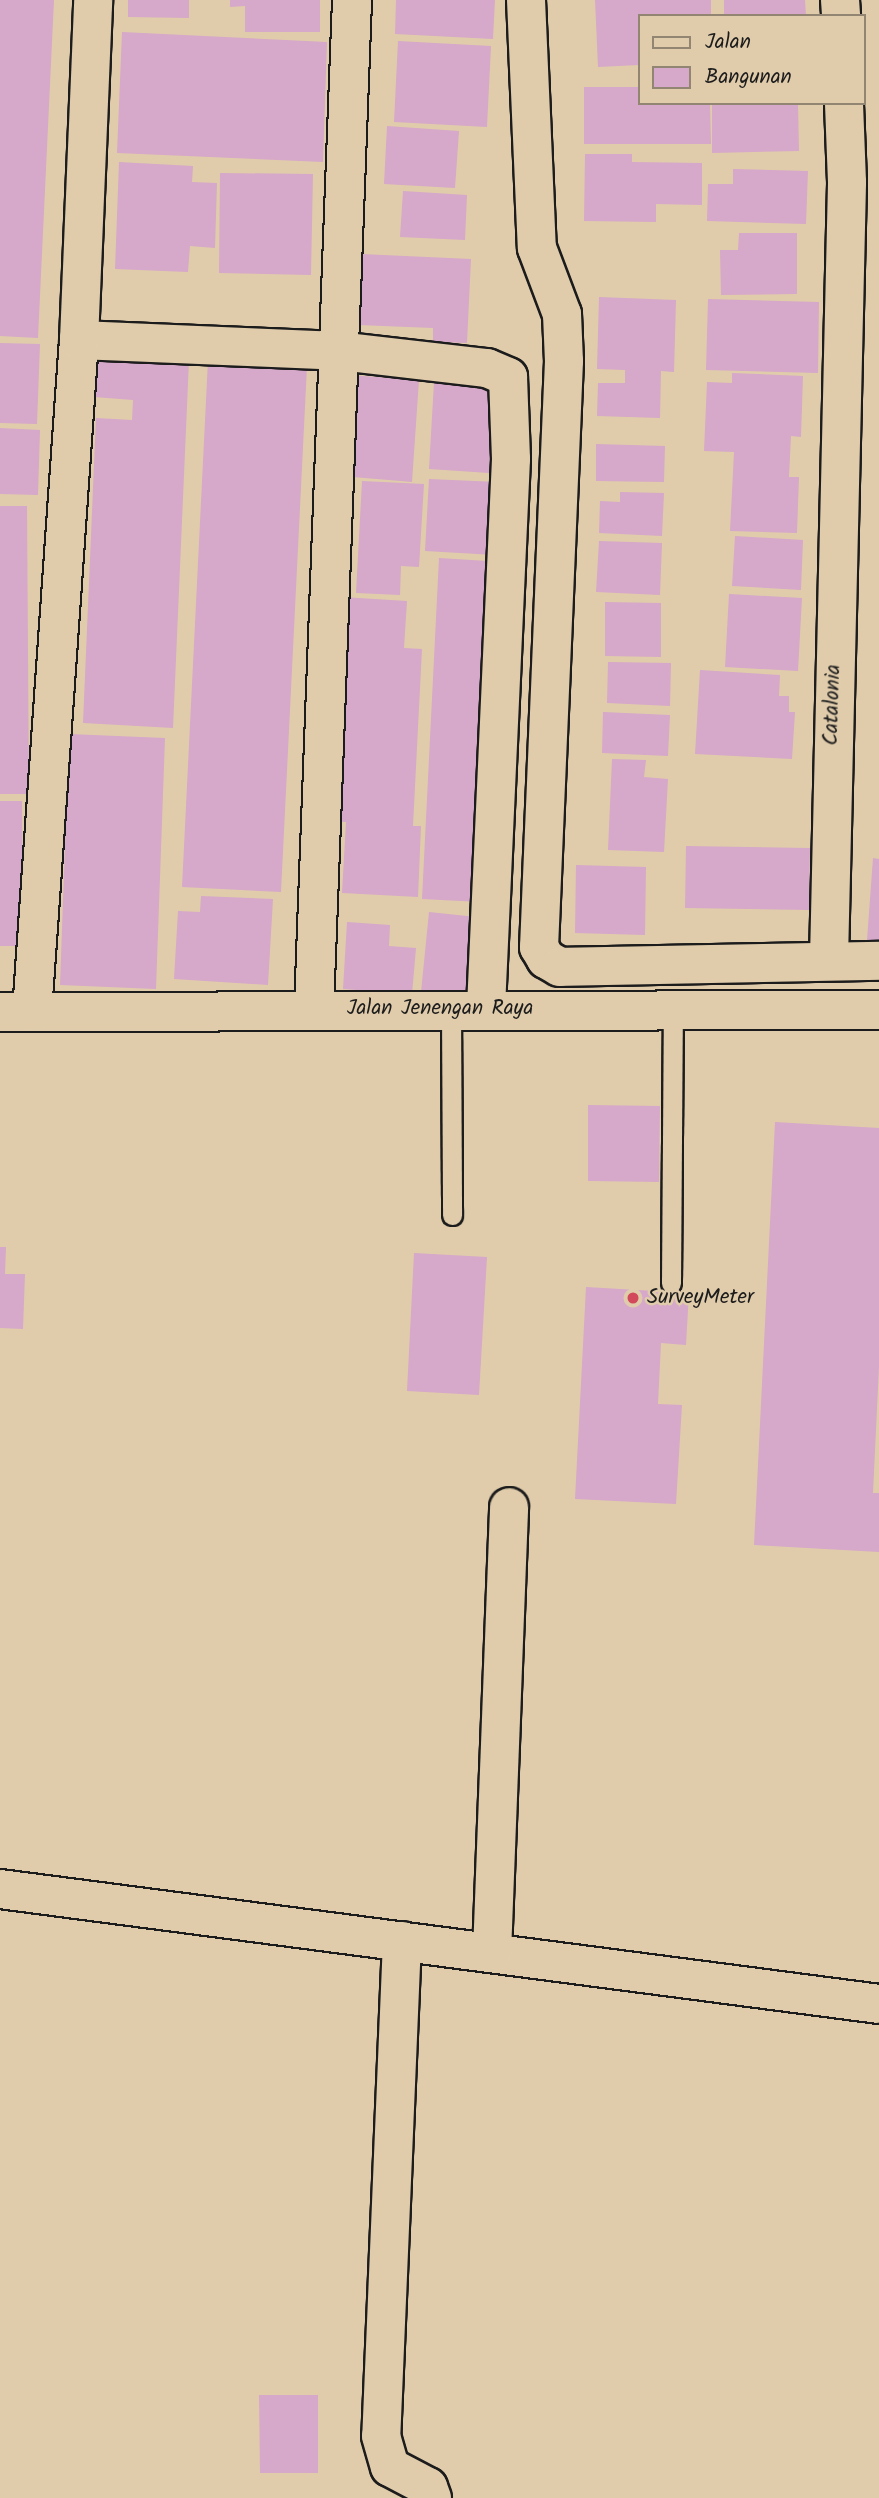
<!DOCTYPE html>
<html>
<head>
<meta charset="utf-8">
<style>
	body { margin:0 }
	#map { position:relative; width:879px; height:2498px; overflow:hidden; background:#e0ccab; font-family:Kalam,sans-serif }
	div>[style] { position:absolute }
	.building>* { inset:0; background:#d6a8c9 }
	.roads { filter:drop-shadow(2px 0 #1c1c1c) drop-shadow(-2px 0 #1c1c1c) drop-shadow(0 2px #1c1c1c) drop-shadow(0 -2px #1c1c1c) }
	.lane>* { height:19px; margin:-9.5px; padding:0 9.5px; transform-origin:9.5px; border-radius:9.5px; background:#e0ccab }
	.street>* { height:38px; margin:-19px; padding:0 19px; transform-origin:19px; border-radius:19px; background:#e0ccab }
	.dots>* { width:19px; height:19px; translate:-50% -50%; box-sizing:border-box; border:4px solid #e0ccab; border-radius:50% }
	span { translate:-50% -50%; white-space:nowrap; text-align:center; line-height:1.15; -webkit-text-stroke:5px #e0ccab; paint-order:stroke }
	.street-label { font-size:21px; color:#1c1c1c }
	.poi-label { font-size:21px; color:#1c1c1c }
	.left { translate:0 -50%; text-align:left }
	.legend { position:absolute; left:638px; top:14px; width:228px; height:91px; box-sizing:border-box; background:#e0ccab; border:2px solid #928672; margin:0; padding:9px 12px; list-style:none; font-size:21px; color:#1c1c1c }
	.legend li { display:flex; align-items:center; gap:14px; height:35px }
	.legend b { width:35px; border:2px solid #928672 }
</style>
</head>
<body>
<div id="map">
	<div class="building">
		<div style="clip-path:polygon(0 0,54px 0,38px 338px,0 336px)"></div>
		<div style="clip-path:polygon(128px 0,189px 0,189px 18px,128px 17px)"></div>
		<div style="clip-path:polygon(230px 0,320px 0,320px 32px,245px 32px,245px 6px,230px 7px)"></div>
		<div style="clip-path:polygon(396px 0,495px 0,493px 39px,395px 34px)"></div>
		<div style="clip-path:polygon(595px 0,711px 0,711px 16px,639px 16px,639px 65px,598px 67px)"></div>
		<div style="clip-path:polygon(724px 0,805px 0,806px 16px,724px 16px)"></div>
		<div style="clip-path:polygon(122px 32px,327px 42px,323px 162px,117px 153px)"></div>
		<div style="clip-path:polygon(398px 41px,491px 46px,487px 127px,394px 122px)"></div>
		<div style="clip-path:polygon(584px 87px,639px 87px,639px 103px,710px 103px,711px 144px,584px 144px)"></div>
		<div style="clip-path:polygon(712px 103px,798px 103px,799px 151px,712px 153px)"></div>
		<div style="clip-path:polygon(387px 126px,459px 131px,455px 188px,384px 184px)"></div>
		<div style="clip-path:polygon(585px 154px,632px 154px,632px 162px,702px 163px,702px 205px,656px 204px,656px 222px,584px 221px)"></div>
		<div style="clip-path:polygon(119px 162px,193px 166px,192px 182px,217px 183px,215px 248px,190px 246px,188px 272px,115px 269px)"></div>
		<div style="clip-path:polygon(733px 169px,808px 171px,806px 224px,707px 221px,708px 184px,733px 184px)"></div>
		<div style="clip-path:polygon(220px 173px,313px 174px,311px 275px,219px 273px)"></div>
		<div style="clip-path:polygon(403px 191px,467px 195px,465px 240px,400px 237px)"></div>
		<div style="clip-path:polygon(739px 233px,797px 233px,797px 294px,721px 295px,720px 250px,738px 250px)"></div>
		<div style="clip-path:polygon(361px 254px,471px 259px,467px 343px,433px 342px,433px 328px,358px 325px)"></div>
		<div style="clip-path:polygon(599px 297px,676px 300px,674px 372px,661px 371px,660px 418px,597px 416px,598px 383px,625px 383px,625px 370px,597px 369px)"></div>
		<div style="clip-path:polygon(708px 299px,819px 302px,818px 373px,706px 370px)"></div>
		<div style="clip-path:polygon(0 343px,40px 344px,37px 424px,0 423px)"></div>
		<div style="clip-path:polygon(96px 355px,189px 360px,173px 728px,83px 723px,96px 418px,132px 420px,133px 400px,94px 397px)"></div>
		<div style="clip-path:polygon(208px 360px,307px 366px,281px 892px,182px 887px)"></div>
		<div style="clip-path:polygon(732px 373px,803px 376px,801px 437px,791px 436px,789px 477px,799px 477px,797px 533px,730px 531px,734px 452px,704px 451px,707px 382px,732px 383px)"></div>
		<div style="clip-path:polygon(349px 375px,419px 380px,412px 482px,353px 477px,357px 413px,346px 412px)"></div>
		<div style="clip-path:polygon(434px 382px,494px 385px,489px 473px,429px 469px)"></div>
		<div style="clip-path:polygon(0 428px,40px 430px,38px 495px,0 494px)"></div>
		<div style="clip-path:polygon(596px 444px,665px 446px,664px 482px,596px 481px)"></div>
		<div style="clip-path:polygon(429px 479px,498px 482px,495px 555px,425px 551px)"></div>
		<div style="clip-path:polygon(362px 481px,424px 484px,419px 567px,401px 566px,400px 595px,356px 593px)"></div>
		<div style="clip-path:polygon(620px 492px,664px 493px,662px 536px,599px 533px,600px 501px,620px 502px)"></div>
		<div style="clip-path:polygon(0 506px,27px 506px,29px 794px,0 794px)"></div>
		<div style="clip-path:polygon(735px 536px,803px 540px,801px 590px,732px 586px)"></div>
		<div style="clip-path:polygon(599px 541px,662px 543px,660px 595px,596px 592px)"></div>
		<div style="clip-path:polygon(439px 558px,504px 562px,480px 902px,422px 899px)"></div>
		<div style="clip-path:polygon(729px 594px,802px 598px,798px 671px,725px 667px)"></div>
		<div style="clip-path:polygon(342px 597px,407px 601px,404px 648px,422px 649px,413px 826px,421px 826px,418px 897px,342px 893px,346px 822px,331px 821px)"></div>
		<div style="clip-path:polygon(605px 602px,661px 603px,661px 657px,605px 656px)"></div>
		<div style="clip-path:polygon(608px 662px,671px 663px,670px 706px,607px 703px)"></div>
		<div style="clip-path:polygon(700px 670px,780px 675px,779px 696px,789px 696px,789px 712px,795px 712px,792px 759px,695px 754px)"></div>
		<div style="clip-path:polygon(603px 712px,670px 715px,668px 756px,602px 753px)"></div>
		<div style="clip-path:polygon(69px 734px,165px 738px,156px 989px,60px 985px)"></div>
		<div style="clip-path:polygon(612px 759px,646px 760px,644px 777px,668px 779px,664px 852px,608px 850px)"></div>
		<div style="clip-path:polygon(0 801px,22px 801px,23px 946px,0 946px)"></div>
		<div style="clip-path:polygon(686px 846px,810px 848px,809px 910px,685px 908px)"></div>
		<div style="clip-path:polygon(873px 858px,879px 859px,879px 941px,867px 940px)"></div>
		<div style="clip-path:polygon(576px 865px,646px 867px,645px 935px,575px 933px)"></div>
		<div style="clip-path:polygon(201px 896px,273px 899px,268px 985px,174px 979px,178px 911px,200px 912px)"></div>
		<div style="clip-path:polygon(429px 912px,486px 918px,478px 997px,421px 992px)"></div>
		<div style="clip-path:polygon(347px 922px,390px 925px,389px 946px,416px 948px,412px 994px,343px 989px)"></div>
		<div style="clip-path:polygon(588px 1105px,660px 1106px,659px 1182px,588px 1181px)"></div>
		<div style="clip-path:polygon(775px 1122px,879px 1128px,879px 1366px,873px 1493px,879px 1493px,879px 1552px,754px 1545px)"></div>
		<div style="clip-path:polygon(0 1247px,6px 1247px,5px 1274px,25px 1274px,23px 1329px,0 1328px)"></div>
		<div style="clip-path:polygon(414px 1253px,487px 1257px,479px 1395px,407px 1391px)"></div>
		<div style="clip-path:polygon(586px 1287px,689px 1293px,686px 1345px,661px 1343px,658px 1404px,682px 1405px,676px 1504px,575px 1499px)"></div>
		<div style="clip-path:polygon(259px 2395px,318px 2395px,318px 2473px,260px 2473px)"></div>
	</div>
	<div class="roads">
		<div class="lane">
			<div style="left:451px;top:1008px;width:207px;rotate:89.7deg"></div>
			<div style="left:671px;top:1283px;width:271px;rotate:-89.6deg"></div>
		</div>
		<div class="street">
			<div style="left:526px;top:0;width:248px;rotate:87.5deg"></div>
			<div style="left:537px;top:248px;width:71px;rotate:69.3deg"></div>
			<div style="left:562px;top:314px;width:47px;rotate:87.6deg"></div>
			<div style="left:564px;top:361px;width:587px;rotate:92.44deg"></div>
			<div style="left:539px;top:947px;width:14px;rotate:60deg"></div>
			<div style="left:546px;top:959px;width:16px;rotate:30deg"></div>
			<div style="left:560px;top:967px;width:319px;rotate:-1.1deg"></div>
			<div style="left:840px;top:0;width:16px;rotate:86deg"></div>
			<div style="left:79px;top:340px;width:260px;rotate:2.4deg"></div>
			<div style="left:339px;top:351px;width:149px;rotate:6.6deg"></div>
			<div style="left:487px;top:368px;width:23px;rotate:23deg"></div>
			<div style="left:508px;top:377px;width:82px;rotate:87.9deg"></div>
			<div style="left:511px;top:459px;width:550px;rotate:92.61deg"></div>
			<div style="left:829px;top:959px;width:777px;rotate:-88.67deg"></div>
			<div style="left:847px;top:182px;width:79px;rotate:-92.2deg"></div>
			<div style="left:314px;top:1008px;width:1009px;rotate:-87.84deg"></div>
			<div style="left:0;top:1012px;width:879px;rotate:-0.13deg"></div>
			<div style="left:32px;top:1012px;width:674px;rotate:-86deg"></div>
			<div style="left:79px;top:340px;width:340px;rotate:-87.6deg"></div>
			<div style="left:0;top:1889px;width:886px;rotate:7.45deg"></div>
			<div style="left:402px;top:1941px;width:495px;rotate:92.4deg"></div>
			<div style="left:381px;top:2436px;width:32px;rotate:74deg"></div>
			<div style="left:390px;top:2467px;width:43px;rotate:27.8deg"></div>
			<div style="left:428px;top:2487px;width:12px;rotate:70deg"></div>
			<div style="left:492px;top:1953px;width:446px;rotate:-87.8deg"></div>
		</div>
	</div>
	<div class="dots">
		<div style="left:633px;top:1298px;background:#d1495b"></div>
	</div>
	<div class="street-label">
		<span style="left:833px;top:705px;rotate:-88deg">Catalonia</span>
		<span style="left:440px;top:1009px">Jalan Jenengan Raya</span>
	</div>
	<div class="poi-label">
		<span class="left" style="left:647px;top:1298px">SurveyMeter</span>
	</div>
	<ul class="legend">
	<li><b style="height:9px;background:#e0ccab"></b>Jalan</li>
	<li><b style="height:19px;background:#d6a8c9"></b>Bangunan</li>
	</ul>
</div>
</body>
</html>
